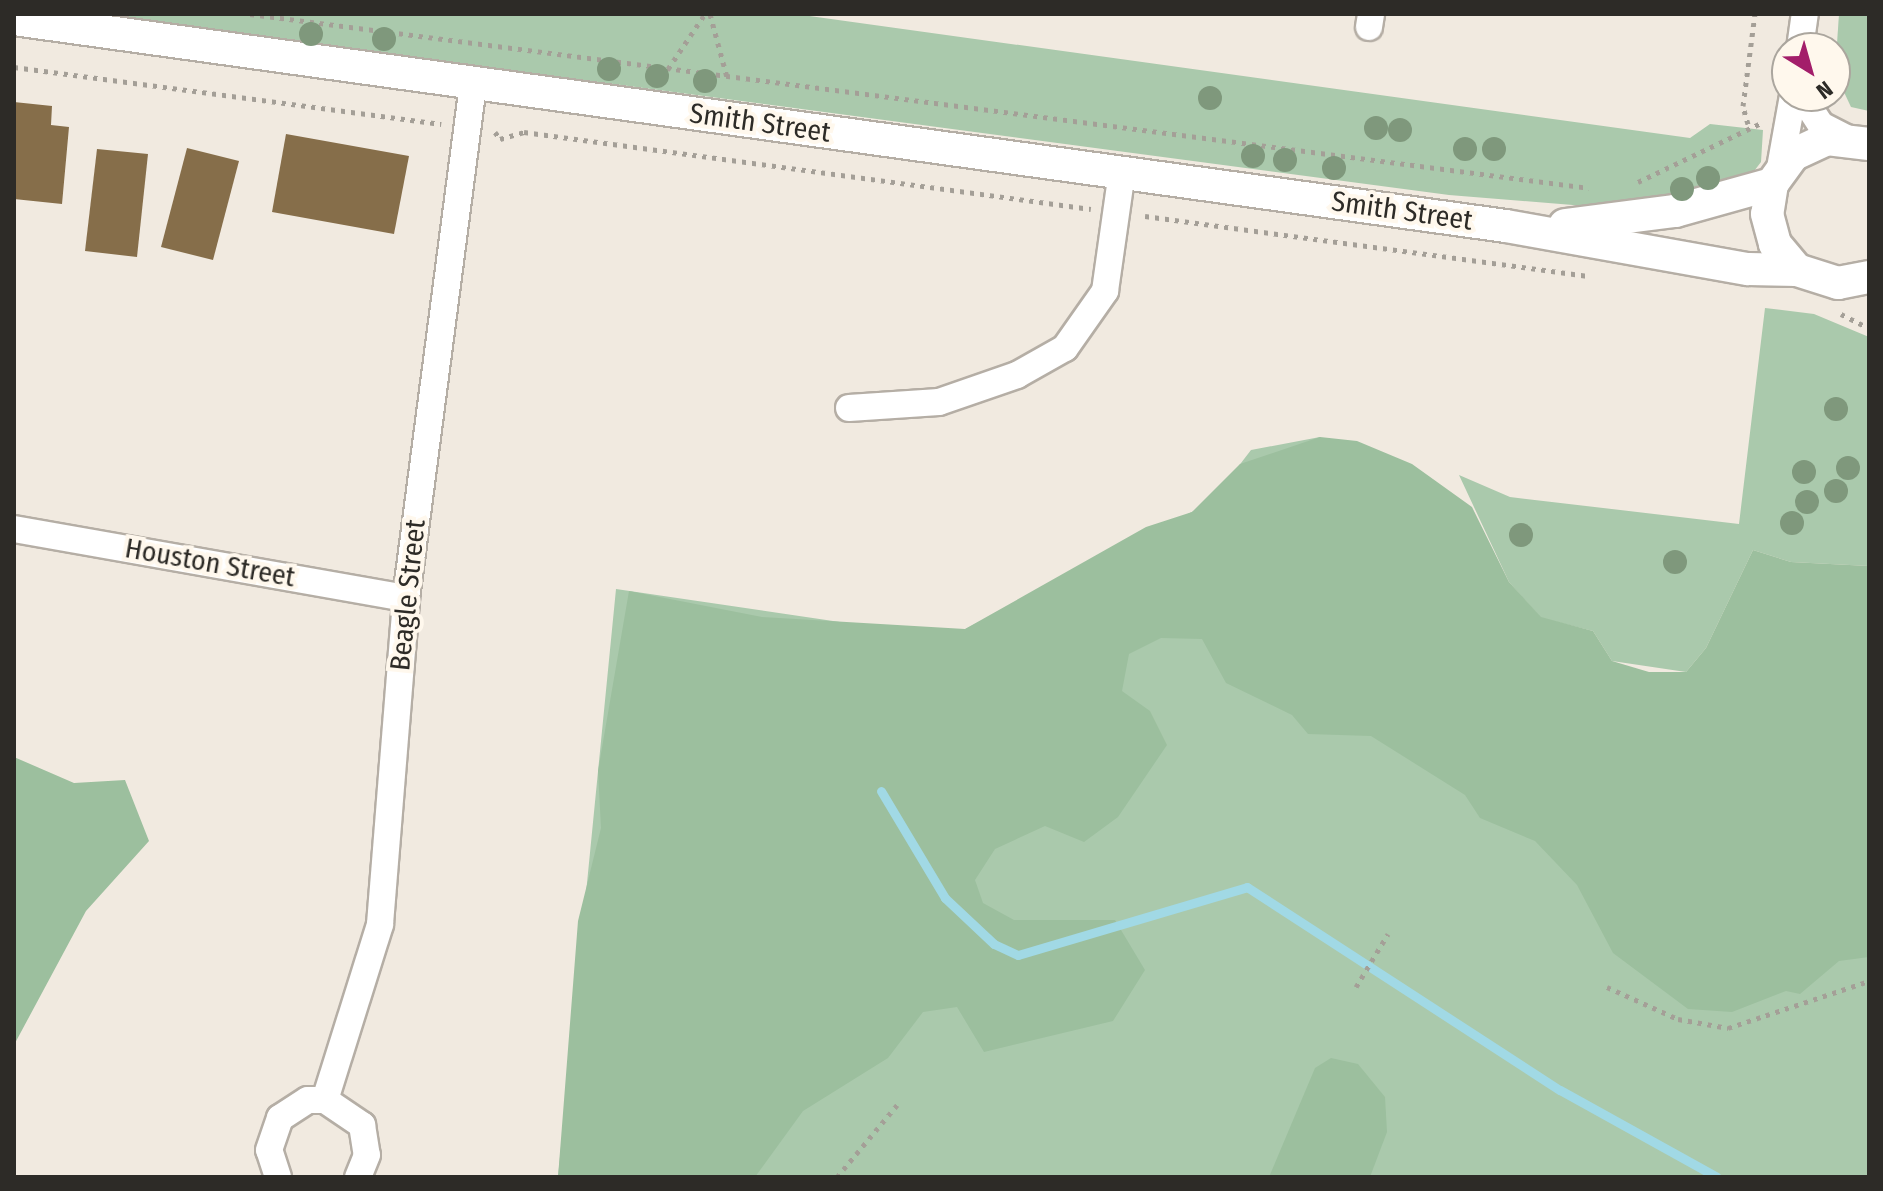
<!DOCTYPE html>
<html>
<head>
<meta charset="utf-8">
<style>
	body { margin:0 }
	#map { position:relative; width:1883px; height:1191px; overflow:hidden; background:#f1eae0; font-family:"Fira Sans Condensed",sans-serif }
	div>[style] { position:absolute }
	.green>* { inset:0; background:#aac9ac }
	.forest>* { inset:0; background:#9cbf9e }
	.stream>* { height:9px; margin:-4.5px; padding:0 4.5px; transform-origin:4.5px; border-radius:4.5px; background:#a1d9e5 }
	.building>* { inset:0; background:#866e4a }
	.path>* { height:5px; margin-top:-2.5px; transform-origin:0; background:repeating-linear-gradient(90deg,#a49f97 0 4px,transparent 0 10px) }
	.roads { filter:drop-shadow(2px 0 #b5aea5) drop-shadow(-2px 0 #b5aea5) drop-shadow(0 2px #b5aea5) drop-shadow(0 -2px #b5aea5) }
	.minor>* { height:26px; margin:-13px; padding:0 13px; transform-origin:13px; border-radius:13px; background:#fff }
	.tertiary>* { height:32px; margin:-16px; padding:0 16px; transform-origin:16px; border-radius:16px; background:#fff }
	.trees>* { width:24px; height:24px; margin:-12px; border-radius:50%; background:#7f987c }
	span { translate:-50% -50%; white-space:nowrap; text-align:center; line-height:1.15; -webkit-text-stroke:8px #fff8ed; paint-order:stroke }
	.street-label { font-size:28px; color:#2d2b27 }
	.frame { position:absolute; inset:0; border:16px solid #2d2b27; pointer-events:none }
	.north { position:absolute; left:1771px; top:32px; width:80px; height:80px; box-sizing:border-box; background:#fff8ed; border:2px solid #aba69e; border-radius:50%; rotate:143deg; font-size:22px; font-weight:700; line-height:32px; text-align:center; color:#2d2b27 }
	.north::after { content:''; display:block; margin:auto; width:28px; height:36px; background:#a31e6a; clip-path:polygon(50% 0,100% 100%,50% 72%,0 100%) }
</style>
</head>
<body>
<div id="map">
	<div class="green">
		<div style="clip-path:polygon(86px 14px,795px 14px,1690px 138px,1710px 124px,1763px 130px,1761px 162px,1745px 183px,1691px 200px,1585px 206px,1449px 195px)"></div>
		<div style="clip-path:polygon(1839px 14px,1869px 14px,1869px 111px,1851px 107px,1835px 73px)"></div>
		<div style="clip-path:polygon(1765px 308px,1814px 314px,1869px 337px,1869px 566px,1791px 562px,1753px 550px,1706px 648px,1686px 672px,1612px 661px,1593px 631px,1541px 618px,1509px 582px,1459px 475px,1510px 497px,1739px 524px)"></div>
		<div style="clip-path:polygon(1320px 437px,1594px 716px,1869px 732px,1869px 1177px,558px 1177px,616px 589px,948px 638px,1211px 502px,1251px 450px)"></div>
	</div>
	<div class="forest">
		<div style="clip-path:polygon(1320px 437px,1357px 441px,1412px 464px,1472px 507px,1509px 582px,1541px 617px,1593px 631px,1612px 661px,1649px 672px,1686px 672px,1706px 648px,1753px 550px,1791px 562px,1869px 566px,1869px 957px,1839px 961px,1800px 994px,1786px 991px,1732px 1012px,1688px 1009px,1613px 953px,1577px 885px,1535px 841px,1480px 818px,1465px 795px,1371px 736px,1308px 734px,1292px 715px,1226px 683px,1202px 639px,1161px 638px,1129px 654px,1122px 691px,1150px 711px,1167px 745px,1118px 817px,1084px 842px,1045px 826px,995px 849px,975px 880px,983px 903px,1014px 920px,1115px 920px,1145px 970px,1113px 1021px,984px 1052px,957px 1007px,923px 1012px,888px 1058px,803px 1111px,755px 1177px,558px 1177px,578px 921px,601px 828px,598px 771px,629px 591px,762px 617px,965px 629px,1146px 527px,1192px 512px,1240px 464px)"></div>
		<div style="clip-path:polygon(14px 757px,74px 783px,125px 780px,149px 841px,86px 911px,14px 1045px)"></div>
		<div style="clip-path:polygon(1331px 1058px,1358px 1064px,1385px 1097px,1387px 1132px,1370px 1177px,1269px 1177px,1315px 1068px)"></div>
	</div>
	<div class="stream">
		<div style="left:881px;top:791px;width:125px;rotate:59.1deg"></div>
		<div style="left:945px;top:898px;width:67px;rotate:43.2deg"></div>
		<div style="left:994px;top:944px;width:26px;rotate:25deg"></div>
		<div style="left:1018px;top:955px;width:239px;rotate:-16.5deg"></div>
		<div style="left:1247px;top:887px;width:373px;rotate:33deg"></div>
		<div style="left:1560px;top:1090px;width:179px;rotate:29deg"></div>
	</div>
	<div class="building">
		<div style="clip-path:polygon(14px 102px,52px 106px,51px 125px,69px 127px,62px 204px,14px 199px)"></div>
		<div style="clip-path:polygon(286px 134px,409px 156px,394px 234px,272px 212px)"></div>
		<div style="clip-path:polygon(187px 148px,239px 161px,213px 260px,161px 247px)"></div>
		<div style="clip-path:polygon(97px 149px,148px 154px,137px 257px,85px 251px)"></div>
	</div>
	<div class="path">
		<div style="left:250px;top:14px;width:1350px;rotate:7.4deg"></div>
		<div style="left:710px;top:14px;width:65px;rotate:74.9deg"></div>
		<div style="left:14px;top:67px;width:431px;rotate:7.6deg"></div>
		<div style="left:668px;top:69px;width:66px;rotate:-56.1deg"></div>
		<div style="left:1748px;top:124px;width:19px;rotate:-106deg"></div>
		<div style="left:1743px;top:106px;width:93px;rotate:-82.6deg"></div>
		<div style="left:495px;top:132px;width:9px;rotate:54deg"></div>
		<div style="left:500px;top:139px;width:25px;rotate:-16deg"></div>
		<div style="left:524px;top:132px;width:572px;rotate:7.73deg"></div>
		<div style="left:1638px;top:182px;width:136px;rotate:-25.6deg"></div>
		<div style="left:1145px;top:216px;width:449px;rotate:7.7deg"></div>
		<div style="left:1841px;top:314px;width:31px;rotate:27deg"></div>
		<div style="left:1356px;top:987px;width:62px;rotate:-58.9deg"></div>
		<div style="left:1607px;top:987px;width:78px;rotate:24.3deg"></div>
		<div style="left:1678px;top:1019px;width:51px;rotate:10.2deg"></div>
		<div style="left:1728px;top:1028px;width:149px;rotate:-18.4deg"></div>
		<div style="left:837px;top:1177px;width:94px;rotate:-50.2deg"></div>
	</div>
	<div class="roads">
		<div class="minor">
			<div style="left:1369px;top:27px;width:13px;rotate:-81deg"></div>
			<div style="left:1800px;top:48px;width:34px;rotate:-82deg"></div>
			<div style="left:1802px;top:96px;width:35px;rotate:57deg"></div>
			<div style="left:1821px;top:125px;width:28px;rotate:27deg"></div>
			<div style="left:1780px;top:168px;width:73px;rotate:-79.8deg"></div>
			<div style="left:849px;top:408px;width:90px;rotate:-3.8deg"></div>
			<div style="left:939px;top:402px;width:83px;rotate:-19.1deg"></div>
			<div style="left:1017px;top:375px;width:55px;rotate:-29.4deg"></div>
			<div style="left:1065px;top:348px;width:70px;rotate:-54.9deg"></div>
			<div style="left:1105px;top:291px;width:120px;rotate:-81.9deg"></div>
			<div style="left:14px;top:529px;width:398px;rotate:10deg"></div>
			<div style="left:325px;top:1100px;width:184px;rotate:-72.6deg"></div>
			<div style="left:380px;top:924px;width:327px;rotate:-85.4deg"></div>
			<div style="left:406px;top:598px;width:517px;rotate:-82.56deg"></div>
			<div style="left:278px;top:1177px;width:28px;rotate:-108deg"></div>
			<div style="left:269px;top:1150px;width:34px;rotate:-71deg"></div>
			<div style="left:280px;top:1118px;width:33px;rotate:-33deg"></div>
			<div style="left:308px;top:1100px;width:17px"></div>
			<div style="left:325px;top:1100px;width:45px;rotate:34deg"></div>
			<div style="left:362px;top:1125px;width:30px;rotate:81deg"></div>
			<div style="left:367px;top:1155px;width:24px;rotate:112deg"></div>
		</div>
		<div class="tertiary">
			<div style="left:14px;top:19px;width:1506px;rotate:7.9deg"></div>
			<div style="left:1506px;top:226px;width:246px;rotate:10.1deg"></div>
			<div style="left:1748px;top:269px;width:49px;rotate:1.2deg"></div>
			<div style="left:1869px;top:144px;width:42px;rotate:-173.2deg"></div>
			<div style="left:1827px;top:139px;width:38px;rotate:155deg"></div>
			<div style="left:1793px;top:155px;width:36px;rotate:126deg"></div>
			<div style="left:1772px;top:184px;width:30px;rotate:99deg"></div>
			<div style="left:1767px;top:214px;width:31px;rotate:75deg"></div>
			<div style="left:1775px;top:244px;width:34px;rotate:50deg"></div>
			<div style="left:1797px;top:270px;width:43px;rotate:17.6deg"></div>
			<div style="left:1838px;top:283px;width:32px;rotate:-11deg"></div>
			<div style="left:1565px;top:225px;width:111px;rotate:-7.3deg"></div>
			<div style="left:1675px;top:211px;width:101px;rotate:-15.6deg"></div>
		</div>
	</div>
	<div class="trees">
		<div style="left:311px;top:34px"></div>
		<div style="left:384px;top:39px"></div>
		<div style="left:609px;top:69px"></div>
		<div style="left:657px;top:76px"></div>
		<div style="left:705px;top:81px"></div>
		<div style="left:1210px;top:98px"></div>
		<div style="left:1376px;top:128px"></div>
		<div style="left:1400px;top:130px"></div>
		<div style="left:1465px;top:149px"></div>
		<div style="left:1494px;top:149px"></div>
		<div style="left:1253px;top:156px"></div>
		<div style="left:1285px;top:160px"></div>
		<div style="left:1334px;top:168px"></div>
		<div style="left:1708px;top:178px"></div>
		<div style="left:1682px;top:189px"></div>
		<div style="left:1836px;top:409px"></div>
		<div style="left:1848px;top:468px"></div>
		<div style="left:1804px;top:472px"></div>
		<div style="left:1836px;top:491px"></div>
		<div style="left:1807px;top:502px"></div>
		<div style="left:1792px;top:523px"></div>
		<div style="left:1521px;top:535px"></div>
		<div style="left:1675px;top:562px"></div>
	</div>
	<div class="street-label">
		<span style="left:760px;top:123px;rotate:8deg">Smith Street</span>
		<span style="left:1402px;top:211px;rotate:8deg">Smith Street</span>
		<span style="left:210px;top:563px;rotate:10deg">Houston Street</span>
		<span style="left:408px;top:595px;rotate:-84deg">Beagle Street</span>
	</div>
	<div class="frame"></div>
	<div class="north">N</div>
</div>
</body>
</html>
